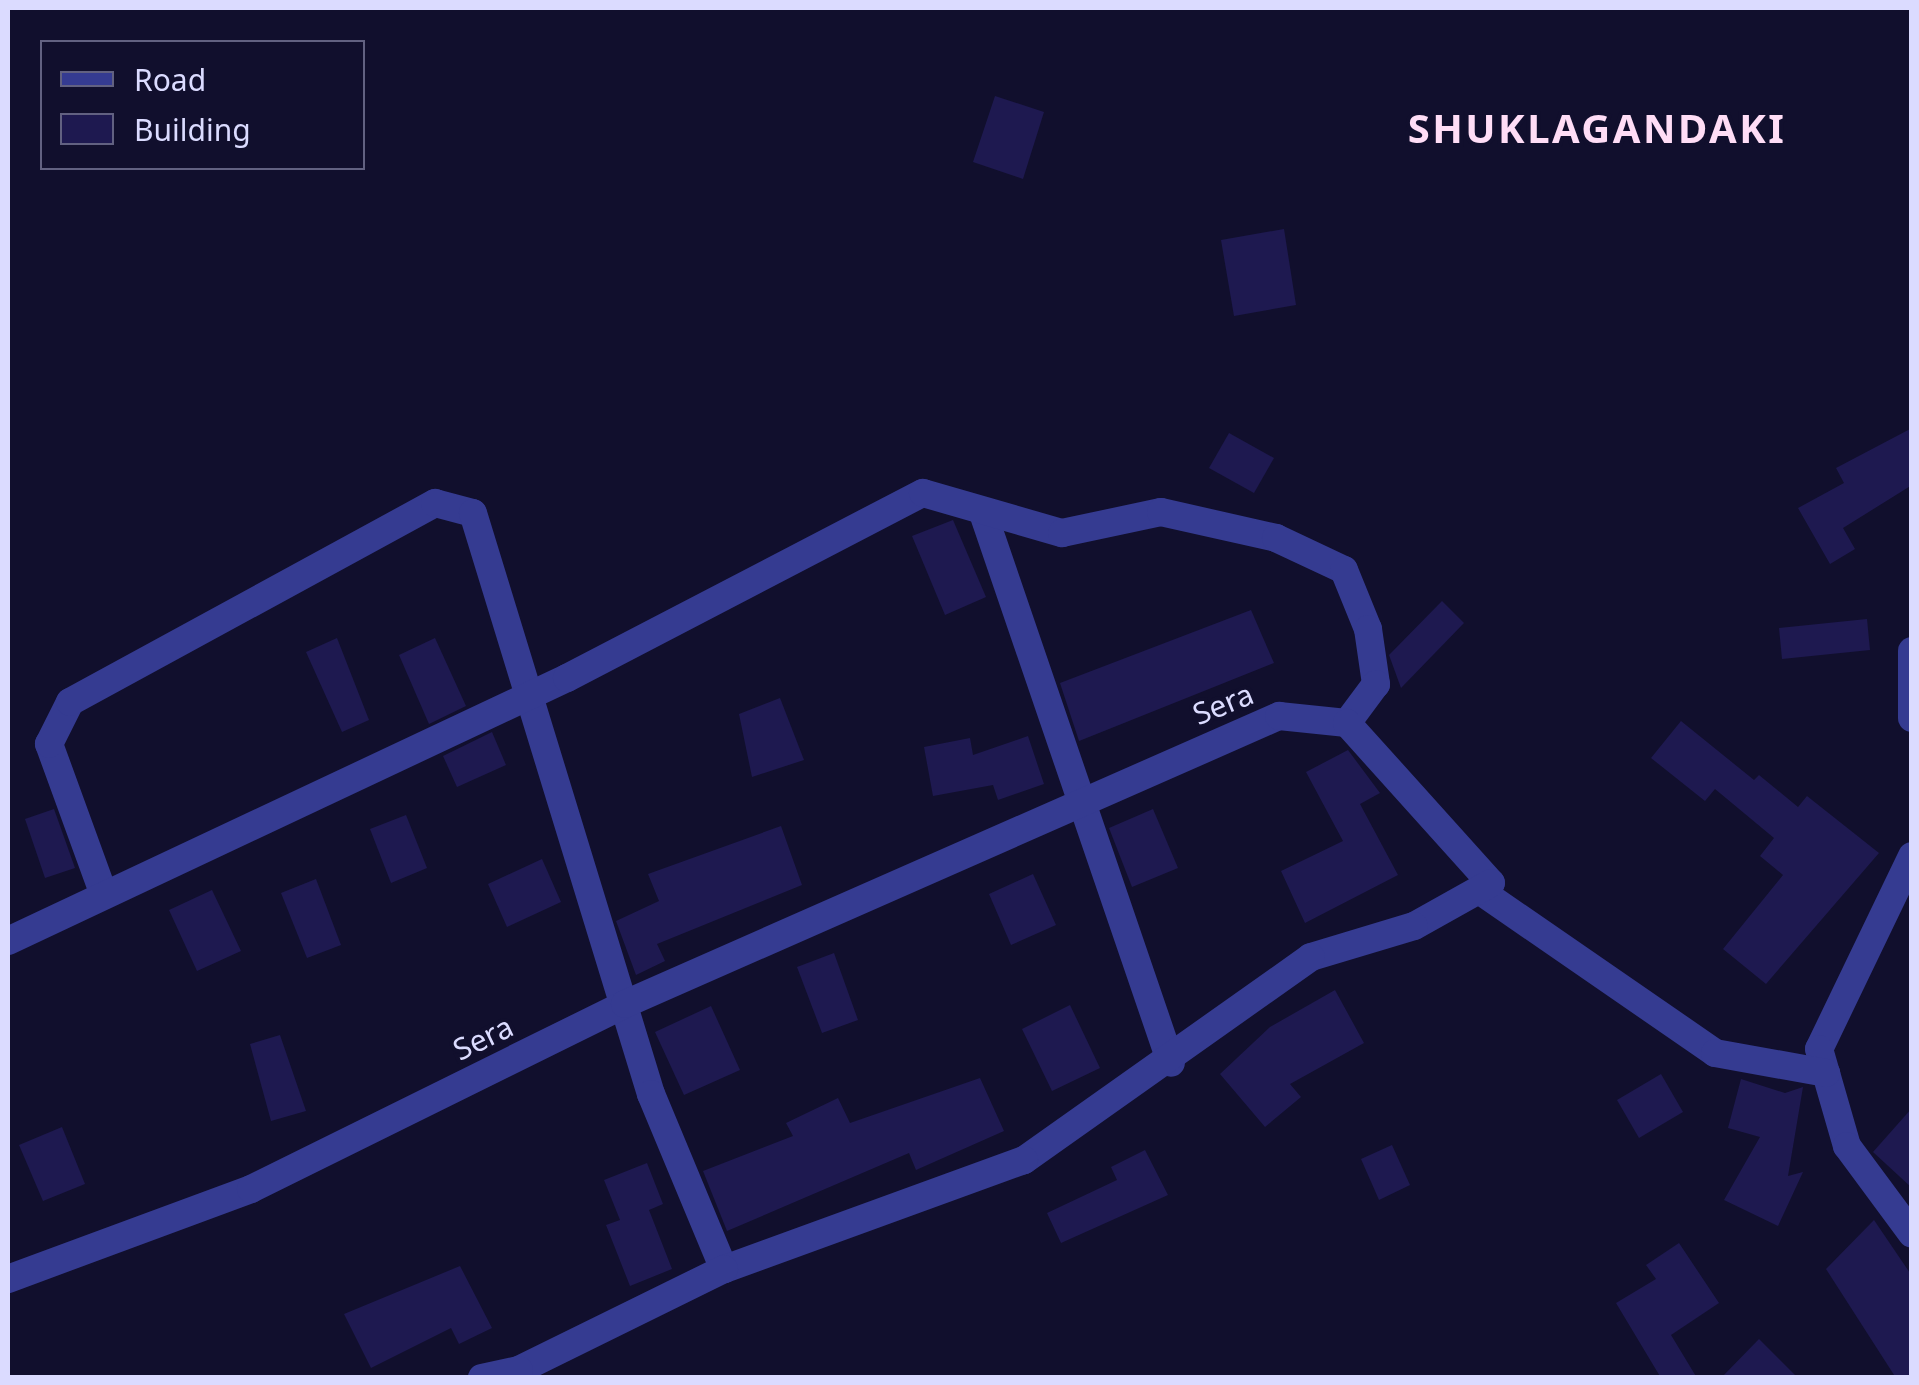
<!DOCTYPE html>
<html>
<head>
<meta charset="utf-8">
<style>
	body { margin:0 }
	#map { position:relative; width:1919px; height:1385px; overflow:hidden; background:#110f2d; font-family:"Noto Sans",sans-serif }
	div>[style] { position:absolute }
	.building>* { inset:0; background:#1e1950 }
	.minor>* { height:28px; margin:-14px; padding:0 14px; transform-origin:14px; border-radius:14px; background:#353b91 }
	span { translate:-50% -50%; white-space:nowrap; text-align:center; line-height:1.15; -webkit-text-stroke:8px #110f2d; paint-order:stroke }
	.street-label { font-size:30px; color:#dbdbff }
	.district-label { font-size:40px; color:#ffddf6; font-weight:700; letter-spacing:2.5px }
	.frame { position:absolute; inset:0; border:10px solid #dbdbff; pointer-events:none }
	.legend { position:absolute; left:40px; top:40px; width:325px; height:130px; box-sizing:border-box; background:#110f2d; border:2px solid #626181; margin:0; padding:12px 18px; list-style:none; font-size:30px; color:#dbdbff }
	.legend li { display:flex; align-items:center; gap:20px; height:50px }
	.legend b { width:50px; border:2px solid #626181 }
</style>
</head>
<body>
<div id="map">
	<div class="building">
		<div style="clip-path:polygon(995px 96px,1044px 112px,1023px 179px,973px 162px)"></div>
		<div style="clip-path:polygon(1284px 229px,1296px 305px,1234px 316px,1221px 240px)"></div>
		<div style="clip-path:polygon(1912px 428px,1912px 485px,1843px 528px,1855px 549px,1830px 564px,1798px 508px,1844px 483px,1836px 468px)"></div>
		<div style="clip-path:polygon(1229px 433px,1274px 458px,1254px 493px,1209px 468px)"></div>
		<div style="clip-path:polygon(953px 520px,986px 597px,945px 615px,912px 536px)"></div>
		<div style="clip-path:polygon(1442px 601px,1464px 623px,1401px 688px,1389px 655px)"></div>
		<div style="clip-path:polygon(1251px 610px,1274px 663px,1079px 741px,1060px 683px)"></div>
		<div style="clip-path:polygon(1867px 619px,1870px 650px,1782px 659px,1779px 628px)"></div>
		<div style="clip-path:polygon(337px 638px,369px 720px,342px 732px,306px 652px)"></div>
		<div style="clip-path:polygon(435px 638px,466px 706px,429px 724px,399px 655px)"></div>
		<div style="clip-path:polygon(780px 698px,804px 760px,752px 777px,739px 714px)"></div>
		<div style="clip-path:polygon(1681px 721px,1754px 780px,1759px 775px,1798px 807px,1807px 796px,1879px 853px,1766px 984px,1723px 949px,1783px 875px,1760px 856px,1774px 838px,1715px 789px,1705px 801px,1651px 758px)"></div>
		<div style="clip-path:polygon(492px 732px,506px 765px,457px 787px,443px 756px)"></div>
		<div style="clip-path:polygon(1028px 736px,1044px 784px,998px 800px,993px 785px,933px 796px,924px 747px,970px 738px,973px 755px)"></div>
		<div style="clip-path:polygon(1348px 750px,1380px 793px,1360px 804px,1398px 875px,1305px 923px,1281px 871px,1343px 841px,1306px 772px)"></div>
		<div style="clip-path:polygon(54px 809px,75px 868px,45px 878px,25px 819px)"></div>
		<div style="clip-path:polygon(1153px 809px,1178px 868px,1132px 887px,1109px 828px)"></div>
		<div style="clip-path:polygon(406px 815px,427px 868px,391px 883px,370px 829px)"></div>
		<div style="clip-path:polygon(781px 826px,802px 885px,657px 944px,665px 961px,636px 975px,616px 921px,659px 901px,648px 874px)"></div>
		<div style="clip-path:polygon(542px 859px,561px 902px,507px 927px,488px 884px)"></div>
		<div style="clip-path:polygon(1033px 874px,1056px 925px,1011px 945px,989px 894px)"></div>
		<div style="clip-path:polygon(316px 879px,341px 945px,307px 958px,281px 893px)"></div>
		<div style="clip-path:polygon(212px 890px,241px 951px,197px 971px,169px 910px)"></div>
		<div style="clip-path:polygon(834px 953px,858px 1020px,822px 1033px,797px 967px)"></div>
		<div style="clip-path:polygon(1335px 990px,1364px 1043px,1290px 1084px,1301px 1097px,1265px 1127px,1220px 1074px,1270px 1027px)"></div>
		<div style="clip-path:polygon(1070px 1005px,1100px 1068px,1052px 1091px,1022px 1029px)"></div>
		<div style="clip-path:polygon(711px 1006px,740px 1070px,684px 1095px,655px 1032px)"></div>
		<div style="clip-path:polygon(280px 1035px,306px 1111px,271px 1121px,250px 1044px)"></div>
		<div style="clip-path:polygon(1661px 1074px,1683px 1112px,1639px 1138px,1617px 1100px)"></div>
		<div style="clip-path:polygon(980px 1078px,1004px 1131px,916px 1170px,909px 1153px,727px 1231px,703px 1171px,793px 1136px,786px 1123px,838px 1098px,850px 1123px)"></div>
		<div style="clip-path:polygon(1741px 1079px,1785px 1093px,1803px 1087px,1788px 1176px,1803px 1172px,1778px 1226px,1724px 1200px,1760px 1137px,1728px 1128px)"></div>
		<div style="clip-path:polygon(1912px 1108px,1912px 1188px,1873px 1152px)"></div>
		<div style="clip-path:polygon(62px 1127px,85px 1184px,43px 1201px,19px 1145px)"></div>
		<div style="clip-path:polygon(1392px 1145px,1410px 1185px,1379px 1200px,1361px 1159px)"></div>
		<div style="clip-path:polygon(1145px 1150px,1168px 1195px,1061px 1243px,1047px 1213px,1117px 1180px,1111px 1167px)"></div>
		<div style="clip-path:polygon(647px 1163px,663px 1204px,649px 1210px,672px 1269px,630px 1286px,606px 1225px,620px 1220px,604px 1180px)"></div>
		<div style="clip-path:polygon(1874px 1220px,1912px 1276px,1912px 1378px,1896px 1378px,1826px 1269px)"></div>
		<div style="clip-path:polygon(1679px 1243px,1719px 1303px,1671px 1335px,1697px 1378px,1661px 1378px,1616px 1303px,1656px 1279px,1646px 1265px)"></div>
		<div style="clip-path:polygon(460px 1266px,492px 1328px,459px 1344px,451px 1328px,371px 1368px,344px 1314px)"></div>
		<div style="clip-path:polygon(1759px 1339px,1798px 1378px,1721px 1378px)"></div>
	</div>
	<div class="minor">
		<div style="left:983px;top:513px;width:581px;rotate:71.13deg"></div>
		<div style="left:1912px;top:651px;width:67px;rotate:90deg"></div>
		<div style="left:1912px;top:856px;width:214px;rotate:115.7deg"></div>
		<div style="left:1819px;top:1049px;width:101px;rotate:73.9deg"></div>
		<div style="left:1847px;top:1146px;width:109px;rotate:53.5deg"></div>
		<div style="left:1479px;top:890px;width:287px;rotate:34.6deg"></div>
		<div style="left:1715px;top:1053px;width:113px;rotate:10.2deg"></div>
		<div style="left:104px;top:895px;width:161px;rotate:-110deg"></div>
		<div style="left:49px;top:744px;width:47px;rotate:-63.4deg"></div>
		<div style="left:70px;top:702px;width:416px;rotate:-28.6deg"></div>
		<div style="left:435px;top:503px;width:39px;rotate:15deg"></div>
		<div style="left:473px;top:513px;width:608px;rotate:72.97deg"></div>
		<div style="left:651px;top:1094px;width:190px;rotate:67.4deg"></div>
		<div style="left:8px;top:941px;width:618px;rotate:-25.2deg"></div>
		<div style="left:567px;top:678px;width:401px;rotate:-27.5deg"></div>
		<div style="left:923px;top:493px;width:145px;rotate:16.1deg"></div>
		<div style="left:1062px;top:533px;width:101px;rotate:-12deg"></div>
		<div style="left:1161px;top:512px;width:118px;rotate:12.7deg"></div>
		<div style="left:1276px;top:538px;width:75px;rotate:25.2deg"></div>
		<div style="left:1344px;top:570px;width:64px;rotate:67.9deg"></div>
		<div style="left:1368px;top:629px;width:56px;rotate:81.7deg"></div>
		<div style="left:1376px;top:684px;width:49px;rotate:126.6deg"></div>
		<div style="left:8px;top:1279px;width:259px;rotate:-20.3deg"></div>
		<div style="left:251px;top:1189px;width:417px;rotate:-26.3deg"></div>
		<div style="left:625px;top:1004px;width:715px;rotate:-23.77deg"></div>
		<div style="left:1279px;top:716px;width:68px;rotate:5.9deg"></div>
		<div style="left:1347px;top:723px;width:215px;rotate:48deg"></div>
		<div style="left:1491px;top:883px;width:88px;rotate:150.8deg"></div>
		<div style="left:1414px;top:926px;width:108px;rotate:163.2deg"></div>
		<div style="left:1311px;top:957px;width:352px;rotate:144.7deg"></div>
		<div style="left:1024px;top:1160px;width:319px;rotate:160deg"></div>
		<div style="left:724px;top:1269px;width:229px;rotate:153.8deg"></div>
		<div style="left:519px;top:1370px;width:38px;rotate:168deg"></div>
	</div>
	<div class="street-label">
		<span style="left:1223px;top:704px;rotate:-22deg">Sera</span>
		<span style="left:483px;top:1038px;rotate:-26deg">Sera</span>
	</div>
	<div class="district-label">
		<span style="left:1597px;top:128px">SHUKLAGANDAKI</span>
	</div>
	<div class="frame"></div>
	<ul class="legend">
	<li><b style="height:12px;background:#353b91"></b>Road</li>
	<li><b style="height:28px;background:#1e1950"></b>Building</li>
	</ul>
</div>
</body>
</html>
